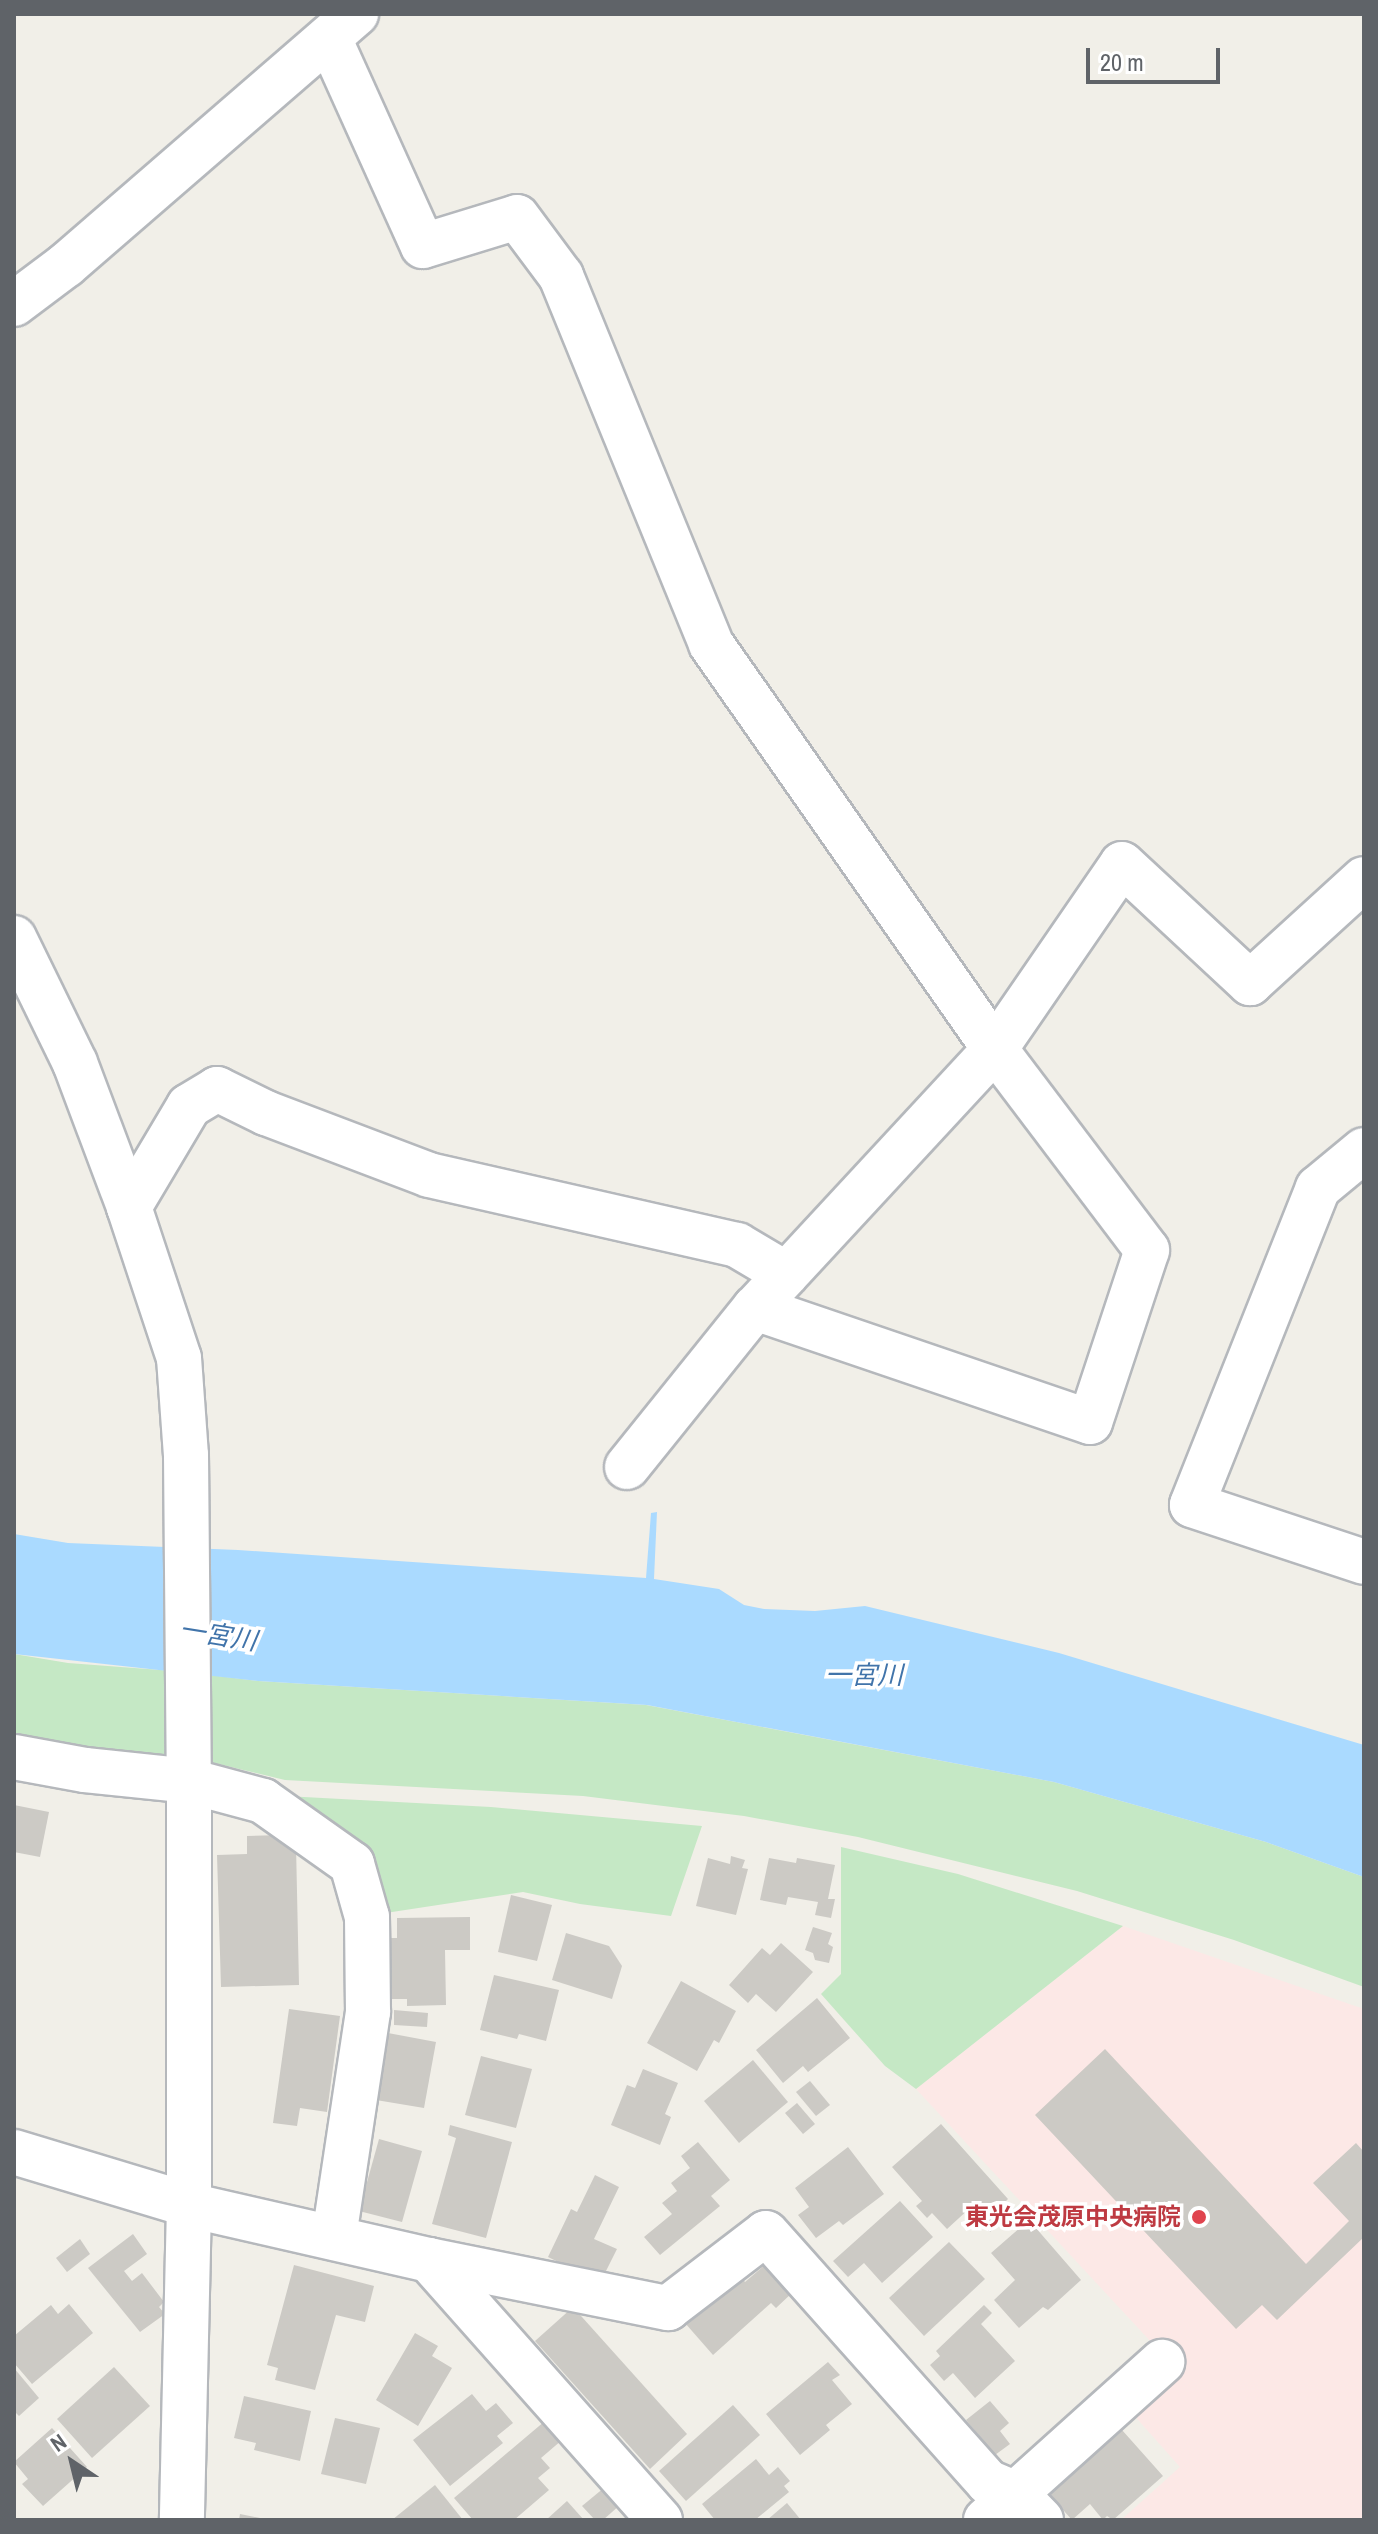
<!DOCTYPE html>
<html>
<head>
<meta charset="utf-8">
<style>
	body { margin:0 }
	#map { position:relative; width:1378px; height:2534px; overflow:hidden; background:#f1efe8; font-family:"Archivo Narrow","Noto Sans JP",sans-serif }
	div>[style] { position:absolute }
	.medical>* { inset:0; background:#fce8e6 }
	.green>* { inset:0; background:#c5e8c5 }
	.water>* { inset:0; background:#aadaff }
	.building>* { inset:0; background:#cccac5 }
	.roads { filter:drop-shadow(2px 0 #b5b8bc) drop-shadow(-2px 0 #b5b8bc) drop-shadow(0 2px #b5b8bc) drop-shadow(0 -2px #b5b8bc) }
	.minor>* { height:44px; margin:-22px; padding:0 22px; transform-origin:22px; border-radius:22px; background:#fff }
	.dots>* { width:22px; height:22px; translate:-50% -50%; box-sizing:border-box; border:4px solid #fff; border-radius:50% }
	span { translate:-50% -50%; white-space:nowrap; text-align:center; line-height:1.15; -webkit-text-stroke:7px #fff; paint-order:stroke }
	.health-label { font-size:24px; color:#be3a42; font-weight:700 }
	.right { translate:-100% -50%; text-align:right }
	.water-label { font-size:26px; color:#4174aa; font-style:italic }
	.frame { position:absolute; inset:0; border:16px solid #5f6368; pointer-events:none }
	.north { position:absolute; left:32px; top:2422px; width:80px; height:80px; -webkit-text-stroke:6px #fff; paint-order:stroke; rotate:325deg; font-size:22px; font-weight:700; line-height:32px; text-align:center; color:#5f6368 }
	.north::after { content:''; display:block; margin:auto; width:28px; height:36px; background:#5f6368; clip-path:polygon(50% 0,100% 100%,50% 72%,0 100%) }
	.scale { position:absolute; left:1086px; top:48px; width:134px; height:36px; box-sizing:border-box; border:4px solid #5f6368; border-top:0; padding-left:10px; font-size:24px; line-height:28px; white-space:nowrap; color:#5f6368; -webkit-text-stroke:6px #fff; paint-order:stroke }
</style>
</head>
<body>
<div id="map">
	<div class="medical">
		<div style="clip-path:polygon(1123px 1926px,1364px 2009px,1364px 2520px,1121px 2520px,1180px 2467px,1131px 2412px,1153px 2344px,916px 2089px)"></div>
	</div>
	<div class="green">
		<div style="clip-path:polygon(14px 1654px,68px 1663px,174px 1671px,174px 1760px,14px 1739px)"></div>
		<div style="clip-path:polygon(202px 1674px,258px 1681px,646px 1705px,1054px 1782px,1266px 1842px,1364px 1877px,1364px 1987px,1234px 1940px,1077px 1891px,858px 1837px,744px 1816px,583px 1796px,285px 1780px,202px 1760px)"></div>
		<div style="clip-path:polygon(285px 1796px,491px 1807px,702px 1826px,671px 1916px,580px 1904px,523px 1892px,379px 1914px)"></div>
		<div style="clip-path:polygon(841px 1847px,958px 1874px,1123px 1926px,916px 2089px,885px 2066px,821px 1994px,841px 1974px)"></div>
	</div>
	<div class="water">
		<div style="clip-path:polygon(657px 1512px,654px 1579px,719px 1589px,744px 1605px,764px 1609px,815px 1611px,865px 1606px,1059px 1653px,1364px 1745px,1364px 1877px,1266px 1842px,1054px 1782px,647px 1705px,258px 1681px,14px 1654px,14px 1534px,68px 1543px,238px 1550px,646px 1578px,651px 1513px)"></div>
	</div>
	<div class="building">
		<div style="clip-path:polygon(14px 1805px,49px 1812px,40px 1857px,14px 1852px)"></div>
		<div style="clip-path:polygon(284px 1835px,296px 1845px,299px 1985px,221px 1987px,217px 1855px,247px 1854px,247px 1836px)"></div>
		<div style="clip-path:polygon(731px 1856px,745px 1860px,742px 1868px,748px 1869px,736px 1915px,696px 1906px,708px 1858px,730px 1864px)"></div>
		<div style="clip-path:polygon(769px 1858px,796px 1863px,797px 1858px,835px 1865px,828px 1899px,835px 1899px,831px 1918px,815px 1915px,818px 1902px,788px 1897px,786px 1905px,760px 1900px)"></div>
		<div style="clip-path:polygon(511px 1895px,552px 1905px,537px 1961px,498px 1952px)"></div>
		<div style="clip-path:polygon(470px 1917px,470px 1950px,445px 1950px,446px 2005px,407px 2006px,407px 1999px,390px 1999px,389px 1938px,397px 1938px,397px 1918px)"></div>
		<div style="clip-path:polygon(813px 1927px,832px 1933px,828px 1944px,833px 1947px,829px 1963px,815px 1960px,813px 1953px,805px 1950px)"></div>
		<div style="clip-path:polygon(566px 1933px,609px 1946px,622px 1966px,612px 1999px,552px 1980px)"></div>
		<div style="clip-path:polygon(781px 1943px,813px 1972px,776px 2012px,756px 1994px,748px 2003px,729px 1985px,762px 1948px,770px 1955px)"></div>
		<div style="clip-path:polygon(494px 1975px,559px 1990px,546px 2041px,519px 2034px,517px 2039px,480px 2030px)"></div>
		<div style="clip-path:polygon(681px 1981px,736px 2011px,719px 2043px,714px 2040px,697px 2071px,647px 2043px)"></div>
		<div style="clip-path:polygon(817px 1998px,850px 2038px,808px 2072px,803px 2066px,783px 2083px,756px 2050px)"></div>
		<div style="clip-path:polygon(289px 2009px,340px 2016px,327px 2112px,300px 2108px,297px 2126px,273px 2123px)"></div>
		<div style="clip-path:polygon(394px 2010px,428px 2013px,427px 2027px,394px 2025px)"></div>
		<div style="clip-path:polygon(388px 2033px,436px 2042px,424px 2108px,376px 2100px)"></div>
		<div style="clip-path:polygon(1105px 2049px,1306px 2264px,1349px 2221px,1313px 2183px,1356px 2143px,1364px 2152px,1364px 2237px,1277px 2320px,1262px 2305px,1236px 2329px,1035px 2115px)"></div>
		<div style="clip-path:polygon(481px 2056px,532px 2069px,516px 2128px,465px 2115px)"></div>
		<div style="clip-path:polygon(753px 2060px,788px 2102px,739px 2143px,704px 2101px)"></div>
		<div style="clip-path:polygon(643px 2069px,678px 2083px,665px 2114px,671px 2117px,660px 2145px,611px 2125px,627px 2085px,635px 2088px)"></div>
		<div style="clip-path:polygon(810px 2081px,830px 2105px,816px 2116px,796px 2092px)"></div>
		<div style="clip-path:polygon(797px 2103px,815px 2124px,803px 2134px,785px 2113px)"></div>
		<div style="clip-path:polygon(941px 2124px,1008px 2199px,998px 2209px,1006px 2218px,990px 2232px,970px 2208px,947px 2229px,932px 2213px,927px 2218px,916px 2206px,922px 2201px,892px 2167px)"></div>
		<div style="clip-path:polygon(450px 2125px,512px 2142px,486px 2238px,432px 2224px,456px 2138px,448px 2135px)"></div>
		<div style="clip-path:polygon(379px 2139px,422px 2151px,402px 2222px,359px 2211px)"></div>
		<div style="clip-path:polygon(698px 2142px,730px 2180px,711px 2196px,720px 2206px,660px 2255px,644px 2237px,672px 2214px,662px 2203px,677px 2191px,671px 2183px,690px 2168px,681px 2156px)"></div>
		<div style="clip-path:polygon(848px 2147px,884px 2194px,843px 2225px,839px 2221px,816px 2238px,798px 2215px,809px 2207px,795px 2188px)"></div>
		<div style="clip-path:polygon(595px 2175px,619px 2187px,594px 2239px,617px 2249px,604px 2275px,589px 2268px,585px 2275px,548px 2257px,571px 2209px,577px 2212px)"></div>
		<div style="clip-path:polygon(900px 2201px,933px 2237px,882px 2283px,864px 2263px,848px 2277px,833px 2261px)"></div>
		<div style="clip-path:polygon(1029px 2220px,1081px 2280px,1048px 2310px,1043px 2307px,1019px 2328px,994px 2300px,1015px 2280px,991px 2253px)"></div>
		<div style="clip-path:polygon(133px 2234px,147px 2254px,124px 2271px,132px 2281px,142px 2273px,164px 2302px,159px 2307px,165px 2314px,140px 2332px,88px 2268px)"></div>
		<div style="clip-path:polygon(80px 2239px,90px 2254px,67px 2272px,56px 2258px)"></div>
		<div style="clip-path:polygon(949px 2242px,985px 2279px,924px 2336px,889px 2298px)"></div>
		<div style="clip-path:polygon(766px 2264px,792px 2293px,776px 2308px,771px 2303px,713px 2355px,685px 2323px,740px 2275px,745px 2282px)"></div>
		<div style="clip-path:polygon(294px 2265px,374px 2286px,365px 2322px,336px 2315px,315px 2390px,275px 2380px,278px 2368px,267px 2365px)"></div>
		<div style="clip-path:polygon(69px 2304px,93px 2333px,32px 2384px,14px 2363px,14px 2336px,51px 2305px,58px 2314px)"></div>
		<div style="clip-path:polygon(984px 2305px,992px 2313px,981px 2324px,1015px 2361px,975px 2398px,953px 2373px,944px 2381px,930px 2365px,940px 2356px,936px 2351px)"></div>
		<div style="clip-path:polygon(573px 2307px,687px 2434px,650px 2469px,535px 2341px)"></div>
		<div style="clip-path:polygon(415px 2333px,438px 2346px,432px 2356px,452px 2368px,418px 2426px,376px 2400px)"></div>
		<div style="clip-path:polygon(828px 2362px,840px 2375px,832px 2380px,852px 2404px,826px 2425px,830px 2430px,800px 2455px,766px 2414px)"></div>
		<div style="clip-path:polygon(114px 2367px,150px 2406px,92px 2458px,57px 2419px)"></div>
		<div style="clip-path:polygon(14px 2368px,39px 2398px,19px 2416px,14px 2411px)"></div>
		<div style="clip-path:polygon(472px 2394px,486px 2411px,496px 2403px,513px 2423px,497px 2436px,503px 2443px,450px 2486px,413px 2440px)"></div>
		<div style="clip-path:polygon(244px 2396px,311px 2411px,300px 2461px,254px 2450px,256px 2443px,234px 2438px)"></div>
		<div style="clip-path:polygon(990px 2401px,1009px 2423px,1000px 2431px,1010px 2444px,995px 2455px,966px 2420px)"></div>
		<div style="clip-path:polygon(733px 2405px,760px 2435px,686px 2501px,659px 2471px)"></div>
		<div style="clip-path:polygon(335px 2418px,380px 2428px,366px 2484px,321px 2474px)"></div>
		<div style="clip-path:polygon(545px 2421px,562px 2440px,541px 2458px,550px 2468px,538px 2478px,549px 2490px,514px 2520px,473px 2520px,454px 2498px)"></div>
		<div style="clip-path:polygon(52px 2428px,87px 2467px,43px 2506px,22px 2484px,28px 2479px,14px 2462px)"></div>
		<div style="clip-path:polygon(1122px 2430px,1163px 2476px,1113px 2520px,1107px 2516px,1103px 2520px,1090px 2504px,1072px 2520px,1049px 2494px)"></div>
		<div style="clip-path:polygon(756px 2459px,769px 2475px,778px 2467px,790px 2481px,784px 2486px,789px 2492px,755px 2520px,715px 2520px,702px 2504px)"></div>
		<div style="clip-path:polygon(435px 2485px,463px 2520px,392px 2520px)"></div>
		<div style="clip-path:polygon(605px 2487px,620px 2505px,603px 2520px,595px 2520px,582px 2506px)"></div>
		<div style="clip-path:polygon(567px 2501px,584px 2520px,546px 2520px)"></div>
		<div style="clip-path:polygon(787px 2503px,801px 2520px,767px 2520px)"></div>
		<div style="clip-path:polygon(240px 2514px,265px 2519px,265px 2520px,239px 2520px)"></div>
	</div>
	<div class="roads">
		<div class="minor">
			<div style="left:329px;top:38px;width:228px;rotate:65.7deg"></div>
			<div style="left:423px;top:246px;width:98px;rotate:-17.1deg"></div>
			<div style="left:517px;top:217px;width:74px;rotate:53.3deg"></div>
			<div style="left:561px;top:276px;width:397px;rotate:67.8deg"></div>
			<div style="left:711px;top:644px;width:495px;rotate:55deg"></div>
			<div style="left:995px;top:1049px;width:252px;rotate:52.9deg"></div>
			<div style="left:1147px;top:1250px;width:181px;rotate:108.3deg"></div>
			<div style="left:1090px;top:1422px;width:354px;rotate:-161.2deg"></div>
			<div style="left:14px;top:304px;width:65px;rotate:-36.9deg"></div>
			<div style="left:66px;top:265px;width:384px;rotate:-40.9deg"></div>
			<div style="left:14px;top:938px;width:139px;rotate:64deg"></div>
			<div style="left:75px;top:1063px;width:154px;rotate:69.4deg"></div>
			<div style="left:129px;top:1207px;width:159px;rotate:71.7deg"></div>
			<div style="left:179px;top:1358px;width:97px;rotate:85.9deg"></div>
			<div style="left:186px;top:1455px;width:326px;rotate:89.5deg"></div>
			<div style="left:189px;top:1781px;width:424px;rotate:90deg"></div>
			<div style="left:189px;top:2205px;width:315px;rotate:91.3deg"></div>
			<div style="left:1364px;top:1150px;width:60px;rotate:140.4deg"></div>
			<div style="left:1318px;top:1188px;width:341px;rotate:111.7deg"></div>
			<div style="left:1192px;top:1505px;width:181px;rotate:18.3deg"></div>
			<div style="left:129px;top:1207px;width:117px;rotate:-59.3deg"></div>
			<div style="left:189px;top:1106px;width:33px;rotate:-31deg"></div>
			<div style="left:217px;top:1089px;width:55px;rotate:26.1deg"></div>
			<div style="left:266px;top:1113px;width:174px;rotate:20.8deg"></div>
			<div style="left:429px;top:1175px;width:316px;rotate:12.8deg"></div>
			<div style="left:737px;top:1245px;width:57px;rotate:30.6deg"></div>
			<div style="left:627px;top:1467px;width:204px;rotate:-51.2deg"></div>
			<div style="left:755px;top:1308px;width:353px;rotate:-47.2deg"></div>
			<div style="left:995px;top:1049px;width:224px;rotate:-55.5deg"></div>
			<div style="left:1122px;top:864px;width:175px;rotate:42.9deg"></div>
			<div style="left:1250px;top:983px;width:154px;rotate:-42.4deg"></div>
			<div style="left:14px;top:1757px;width:72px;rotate:10.4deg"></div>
			<div style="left:85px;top:1770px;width:105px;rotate:6deg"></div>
			<div style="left:189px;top:1781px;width:77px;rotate:15.1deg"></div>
			<div style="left:263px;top:1801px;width:109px;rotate:35.3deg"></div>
			<div style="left:352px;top:1864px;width:55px;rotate:74.2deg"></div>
			<div style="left:367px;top:1917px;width:95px;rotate:89.4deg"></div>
			<div style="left:368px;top:2012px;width:228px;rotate:98.6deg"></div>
			<div style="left:14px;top:2152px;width:183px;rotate:16.8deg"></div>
			<div style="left:189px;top:2205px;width:246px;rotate:12.9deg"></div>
			<div style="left:429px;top:2260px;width:348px;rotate:48.4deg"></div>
			<div style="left:429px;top:2260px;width:244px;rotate:11.4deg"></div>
			<div style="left:668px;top:2308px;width:123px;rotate:-37.4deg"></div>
			<div style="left:766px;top:2233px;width:334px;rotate:48.3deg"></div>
			<div style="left:988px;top:2482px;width:30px;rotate:23deg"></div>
			<div style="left:1016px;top:2494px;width:36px;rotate:46deg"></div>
			<div style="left:986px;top:2520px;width:237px;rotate:-41.9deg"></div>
		</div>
	</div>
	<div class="dots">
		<div style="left:1199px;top:2217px;background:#e0444e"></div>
	</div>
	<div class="health-label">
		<span class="right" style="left:1181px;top:2217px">東光会茂原中央病院</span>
	</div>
	<div class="water-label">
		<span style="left:218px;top:1635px;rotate:9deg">一宮川</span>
		<span style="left:864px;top:1675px">一宮川</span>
	</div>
	<div class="frame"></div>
	<div class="north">N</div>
	<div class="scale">20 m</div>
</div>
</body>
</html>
